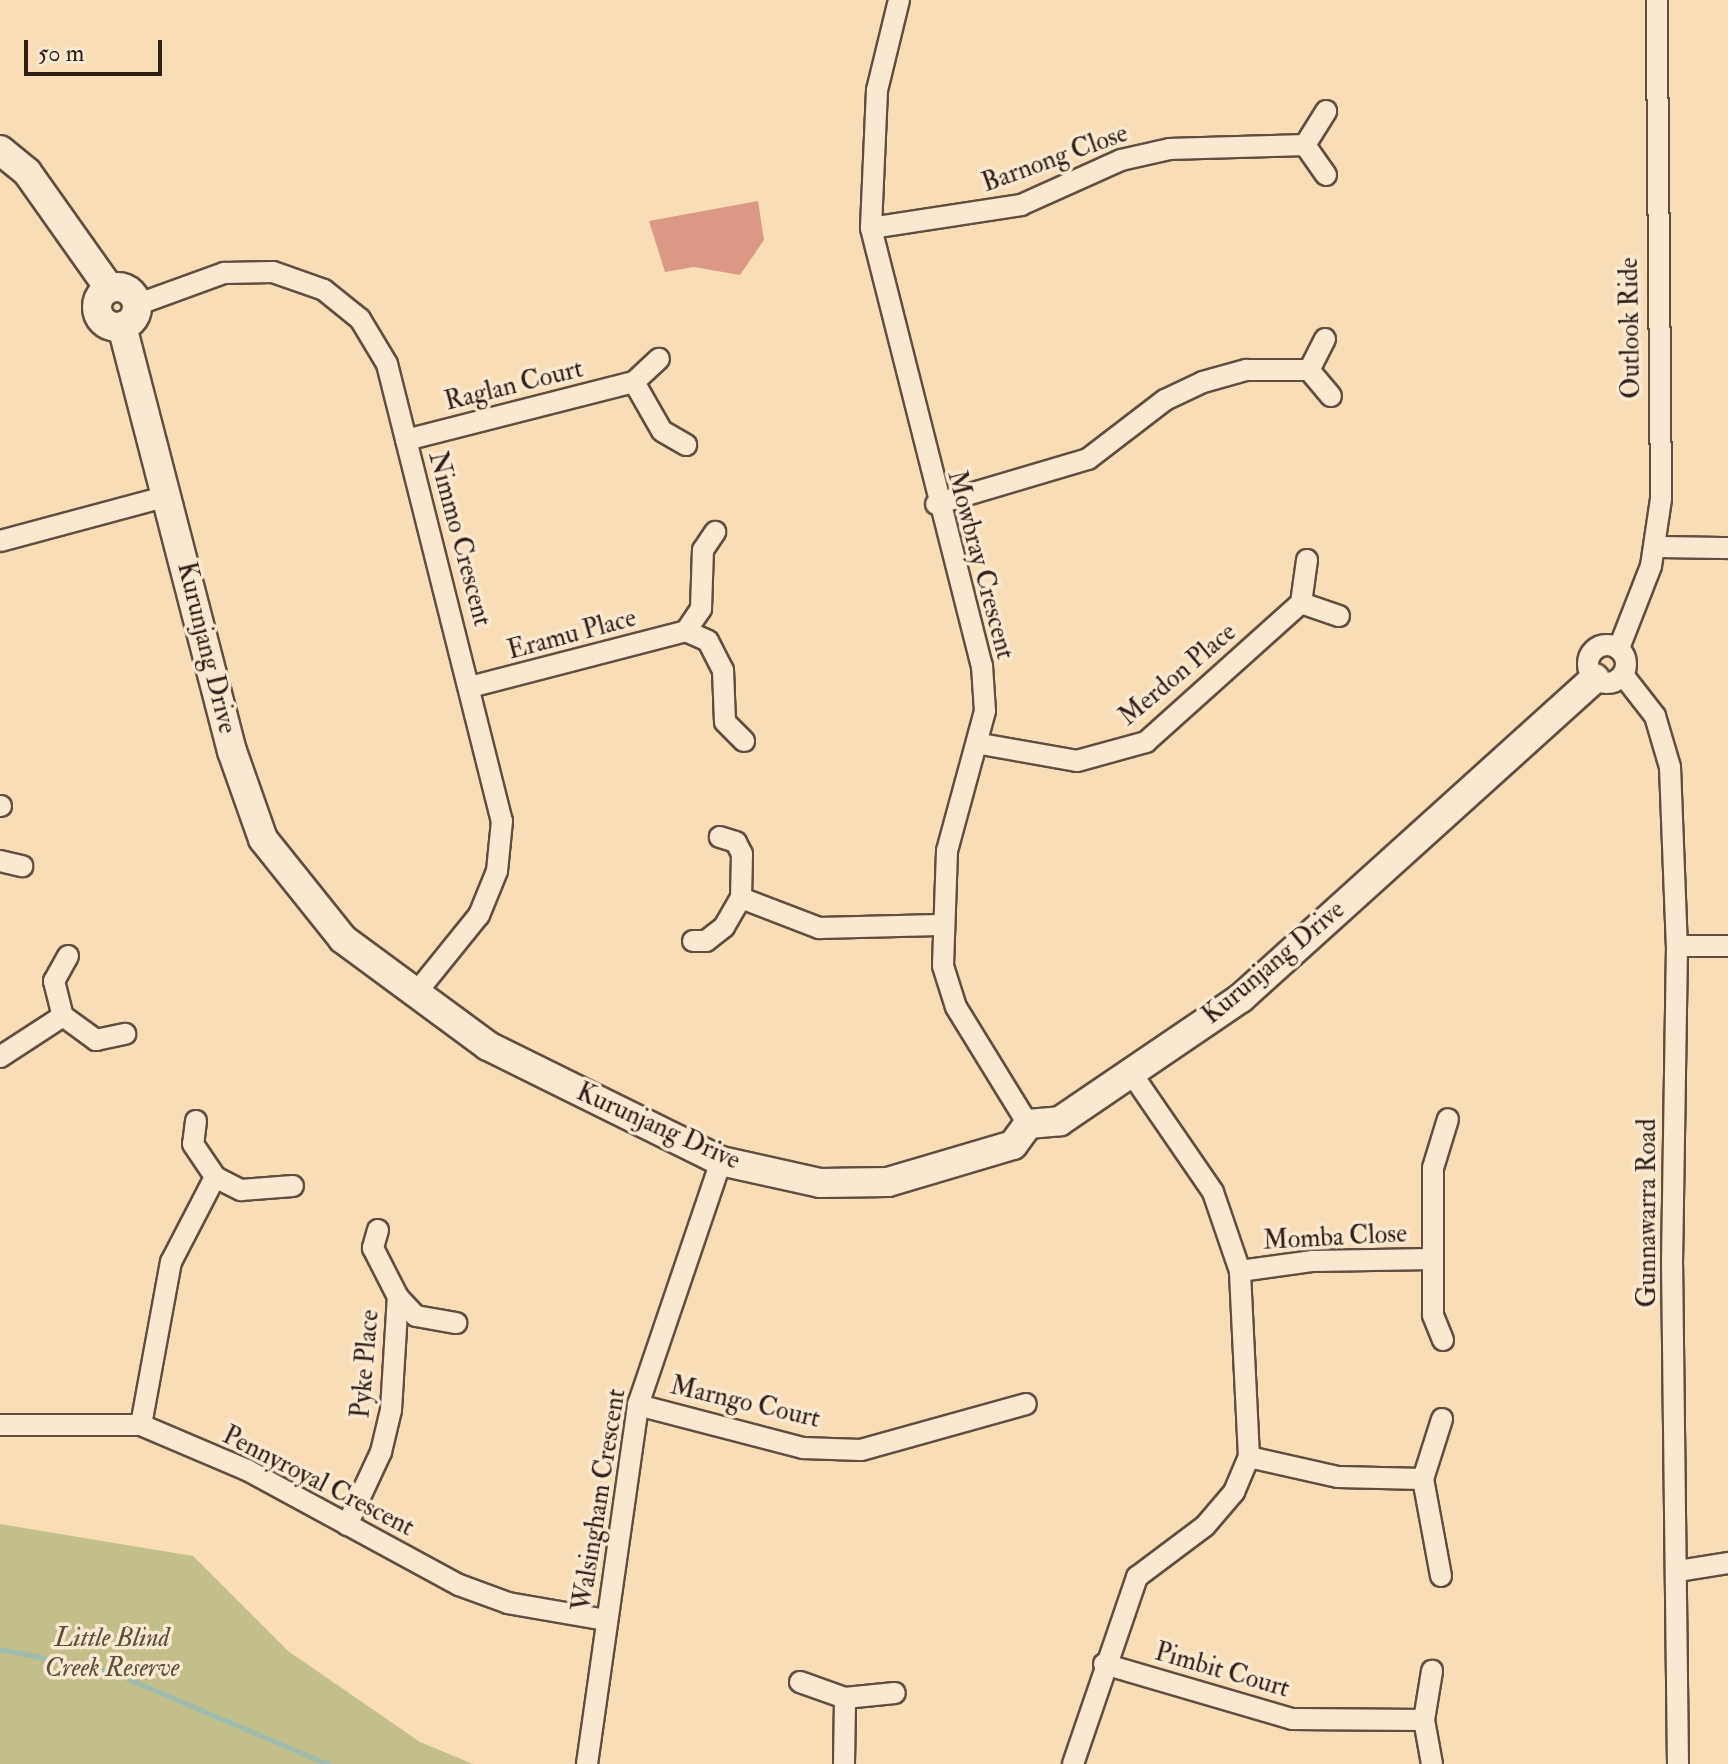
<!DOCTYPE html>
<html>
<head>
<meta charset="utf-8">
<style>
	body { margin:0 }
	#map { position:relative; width:1728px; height:1764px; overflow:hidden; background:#f8ddb7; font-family:"IM FELL Double Pica",serif }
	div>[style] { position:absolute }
	.green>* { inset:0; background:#c3bf8a }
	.stream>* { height:5px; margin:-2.5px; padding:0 2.5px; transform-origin:2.5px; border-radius:2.5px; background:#9dbcad }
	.building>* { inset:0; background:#db9884 }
	.roads { filter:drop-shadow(2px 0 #614e40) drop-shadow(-2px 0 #614e40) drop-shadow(0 2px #614e40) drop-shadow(0 -2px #614e40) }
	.street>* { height:20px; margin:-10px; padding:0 10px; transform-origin:10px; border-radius:10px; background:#fae9d0 }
	.street>.ring { margin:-10px; padding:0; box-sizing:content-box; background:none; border:20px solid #fae9d0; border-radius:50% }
	.secondary>* { height:28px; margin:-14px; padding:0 14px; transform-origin:14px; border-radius:14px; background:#fae9d0 }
	.secondary>.ring { margin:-14px; padding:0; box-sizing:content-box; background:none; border:28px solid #fae9d0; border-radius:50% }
	span { translate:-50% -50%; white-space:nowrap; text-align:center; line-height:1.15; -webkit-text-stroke:7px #fae9d0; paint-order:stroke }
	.street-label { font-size:26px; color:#2f1e18 }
	.park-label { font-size:26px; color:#5b4e3a; font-style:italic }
	.scale { position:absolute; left:24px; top:40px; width:138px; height:36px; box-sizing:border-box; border:4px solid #2f1e18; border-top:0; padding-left:10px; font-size:24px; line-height:28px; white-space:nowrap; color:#2f1e18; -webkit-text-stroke:6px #fae9d0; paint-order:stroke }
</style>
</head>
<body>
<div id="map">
	<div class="green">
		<div style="clip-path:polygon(0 1524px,193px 1556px,288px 1651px,420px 1742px,473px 1764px,0 1764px)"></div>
	</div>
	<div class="stream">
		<div style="left:0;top:1649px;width:114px;rotate:11.6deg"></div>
		<div style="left:112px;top:1672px;width:235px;rotate:23.1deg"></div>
	</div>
	<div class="building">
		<div style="clip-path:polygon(758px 201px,764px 240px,740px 275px,694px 267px,665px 272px,649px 221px)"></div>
	</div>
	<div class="roads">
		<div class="street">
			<div style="left:899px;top:0;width:93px;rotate:103.7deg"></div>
			<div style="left:877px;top:90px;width:138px;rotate:92.5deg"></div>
			<div style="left:871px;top:228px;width:452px;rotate:75.8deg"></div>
			<div style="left:982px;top:666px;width:45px;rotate:86.2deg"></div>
			<div style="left:985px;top:711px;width:145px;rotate:105.2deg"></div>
			<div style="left:947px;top:851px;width:115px;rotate:92deg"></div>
			<div style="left:943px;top:966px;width:43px;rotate:72.4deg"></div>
			<div style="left:956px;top:1007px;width:137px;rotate:58.4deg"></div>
			<div style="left:1326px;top:175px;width:37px;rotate:-125deg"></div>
			<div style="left:1305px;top:145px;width:40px;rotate:-58deg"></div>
			<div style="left:871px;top:228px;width:152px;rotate:-8.7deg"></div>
			<div style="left:1021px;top:205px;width:110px;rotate:-24.2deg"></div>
			<div style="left:1121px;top:160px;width:50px;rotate:-12.7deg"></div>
			<div style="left:1170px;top:149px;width:135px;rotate:-1.7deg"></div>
			<div style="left:136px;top:305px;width:94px;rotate:-20deg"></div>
			<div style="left:224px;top:273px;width:49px;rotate:-1.2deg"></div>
			<div style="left:273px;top:272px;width:54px;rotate:19.4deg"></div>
			<div style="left:324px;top:290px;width:46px;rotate:38.9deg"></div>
			<div style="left:360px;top:319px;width:52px;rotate:59deg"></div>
			<div style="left:387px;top:364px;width:471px;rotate:75.9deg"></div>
			<div style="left:502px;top:821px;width:50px;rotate:95.7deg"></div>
			<div style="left:497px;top:871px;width:48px;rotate:112.2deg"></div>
			<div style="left:479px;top:915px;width:100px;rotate:128.9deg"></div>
			<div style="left:1325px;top:339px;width:35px;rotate:117deg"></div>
			<div style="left:1309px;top:370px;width:34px;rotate:50deg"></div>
			<div style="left:634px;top:382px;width:34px;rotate:-43deg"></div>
			<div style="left:406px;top:440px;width:235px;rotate:-14.3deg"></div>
			<div style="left:634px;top:382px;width:56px;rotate:60.3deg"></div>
			<div style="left:662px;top:431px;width:28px;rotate:30deg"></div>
			<div style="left:936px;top:504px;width:159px;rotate:-16.5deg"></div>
			<div style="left:1088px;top:459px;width:97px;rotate:-37.5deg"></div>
			<div style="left:1165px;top:400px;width:42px;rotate:-25.3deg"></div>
			<div style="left:1203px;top:382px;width:45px;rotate:-15.6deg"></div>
			<div style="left:1246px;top:370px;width:63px"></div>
			<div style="left:0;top:541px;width:174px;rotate:-15deg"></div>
			<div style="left:1654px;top:547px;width:74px;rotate:0.8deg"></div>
			<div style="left:1307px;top:560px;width:43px;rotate:97.9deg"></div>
			<div style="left:1301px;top:603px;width:40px;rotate:18.9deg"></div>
			<div style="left:686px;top:631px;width:27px;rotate:-56deg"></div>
			<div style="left:701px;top:609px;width:59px;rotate:-88.1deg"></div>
			<div style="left:703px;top:550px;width:22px;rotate:-56deg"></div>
			<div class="ring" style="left:1588px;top:645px;width:18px;height:18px"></div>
			<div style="left:1619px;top:648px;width:88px;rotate:-68.7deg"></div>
			<div style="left:1651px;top:566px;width:68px;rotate:-81.5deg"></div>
			<div style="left:1661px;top:499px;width:499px;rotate:-90.5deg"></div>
			<div style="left:1623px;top:675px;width:52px;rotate:52deg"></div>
			<div style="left:1655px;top:716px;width:53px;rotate:73.6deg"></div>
			<div style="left:1670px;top:767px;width:179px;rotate:87.8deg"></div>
			<div style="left:1677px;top:946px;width:313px;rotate:90.9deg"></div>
			<div style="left:1672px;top:1259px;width:505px;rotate:89.32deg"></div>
			<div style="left:470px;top:687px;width:223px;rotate:-14.5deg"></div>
			<div style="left:686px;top:631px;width:24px;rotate:24deg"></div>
			<div style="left:708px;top:641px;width:33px;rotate:63deg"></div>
			<div style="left:723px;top:670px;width:52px;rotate:87.8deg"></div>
			<div style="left:725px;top:722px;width:27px;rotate:45deg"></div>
			<div style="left:981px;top:744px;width:97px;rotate:10deg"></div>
			<div style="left:1077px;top:761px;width:72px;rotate:-15.4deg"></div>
			<div style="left:1146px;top:742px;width:208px;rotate:-41.9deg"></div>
			<div style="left:0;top:806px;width:1px"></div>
			<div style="left:0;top:861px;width:23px;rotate:13deg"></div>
			<div style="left:741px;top:898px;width:84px;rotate:21deg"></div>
			<div style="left:819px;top:928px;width:120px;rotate:-1.4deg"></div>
			<div style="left:693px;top:941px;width:13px"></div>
			<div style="left:706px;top:941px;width:23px;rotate:-38deg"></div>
			<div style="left:724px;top:927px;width:34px;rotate:-60deg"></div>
			<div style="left:741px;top:898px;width:44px;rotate:-88.7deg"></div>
			<div style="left:742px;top:854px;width:13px;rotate:-117deg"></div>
			<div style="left:736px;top:842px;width:17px;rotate:-163deg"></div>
			<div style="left:1677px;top:946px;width:51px"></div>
			<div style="left:68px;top:956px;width:29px;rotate:119deg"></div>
			<div style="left:54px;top:981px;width:36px;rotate:76deg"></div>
			<div style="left:63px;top:1016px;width:41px;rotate:36deg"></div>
			<div style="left:96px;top:1040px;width:30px;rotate:-12deg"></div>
			<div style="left:0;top:1057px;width:75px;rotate:-33.1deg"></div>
			<div style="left:196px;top:1121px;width:23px;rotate:97deg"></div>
			<div style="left:193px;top:1144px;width:40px;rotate:56deg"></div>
			<div style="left:215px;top:1177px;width:29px;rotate:27deg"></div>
			<div style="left:241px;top:1190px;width:52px;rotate:-4.4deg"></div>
			<div style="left:378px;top:1230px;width:19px;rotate:106deg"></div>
			<div style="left:373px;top:1248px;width:55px;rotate:63deg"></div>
			<div style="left:398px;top:1297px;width:26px;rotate:47deg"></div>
			<div style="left:416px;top:1316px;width:41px;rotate:9.9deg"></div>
			<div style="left:1240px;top:1271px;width:74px;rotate:-7.8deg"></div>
			<div style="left:1313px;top:1261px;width:120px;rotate:-1deg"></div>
			<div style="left:1443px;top:1340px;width:27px;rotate:-112deg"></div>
			<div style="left:1433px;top:1315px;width:147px;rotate:-90deg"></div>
			<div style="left:1433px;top:1168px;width:51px;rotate:-73deg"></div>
			<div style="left:638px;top:1405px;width:171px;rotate:14.6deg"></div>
			<div style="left:803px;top:1448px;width:58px;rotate:2deg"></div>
			<div style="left:861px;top:1450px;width:171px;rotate:-15.6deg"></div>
			<div style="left:0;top:1425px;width:141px"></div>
			<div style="left:141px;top:1425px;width:115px;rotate:23deg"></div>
			<div style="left:247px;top:1470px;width:241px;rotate:28.5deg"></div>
			<div style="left:459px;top:1585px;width:52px;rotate:20.2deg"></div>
			<div style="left:508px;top:1603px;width:99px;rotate:9.8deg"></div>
			<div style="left:141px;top:1425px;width:166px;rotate:-79.6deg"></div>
			<div style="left:171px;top:1262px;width:96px;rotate:-62.6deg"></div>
			<div style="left:1249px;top:1457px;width:91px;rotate:12.7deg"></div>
			<div style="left:1338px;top:1477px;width:85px;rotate:1.3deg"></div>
			<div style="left:347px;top:1525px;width:81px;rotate:-65deg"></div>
			<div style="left:381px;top:1452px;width:43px;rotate:-76.6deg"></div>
			<div style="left:391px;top:1410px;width:113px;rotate:-86.5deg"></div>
			<div style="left:1678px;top:1571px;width:51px;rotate:-9.1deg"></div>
			<div style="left:1441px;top:1576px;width:99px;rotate:-100.5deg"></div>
			<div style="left:1423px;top:1479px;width:63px;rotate:-72.4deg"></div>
			<div style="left:1104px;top:1664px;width:196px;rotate:16.3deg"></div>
			<div style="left:1292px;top:1719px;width:132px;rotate:0.4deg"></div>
			<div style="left:800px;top:1682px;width:48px;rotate:19.6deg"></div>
			<div style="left:845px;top:1698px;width:50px;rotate:-5.7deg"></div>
			<div style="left:587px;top:1764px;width:363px;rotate:-81.9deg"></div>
			<div style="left:638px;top:1405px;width:258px;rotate:-71.2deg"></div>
			<div style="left:844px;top:1764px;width:66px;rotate:-89.1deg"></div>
			<div style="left:1073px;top:1764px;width:198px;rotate:-71.1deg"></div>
			<div style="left:1137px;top:1577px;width:85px;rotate:-36.9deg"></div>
			<div style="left:1205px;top:1526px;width:45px;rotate:-49.5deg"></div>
			<div style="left:1234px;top:1492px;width:38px;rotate:-67deg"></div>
			<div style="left:1249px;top:1457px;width:186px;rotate:-92.8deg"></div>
			<div style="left:1240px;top:1271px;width:83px;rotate:-108.9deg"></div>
			<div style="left:1213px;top:1192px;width:143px;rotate:-124.5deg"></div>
			<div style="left:1432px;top:1764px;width:45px;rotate:-100.3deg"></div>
			<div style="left:1424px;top:1720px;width:50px;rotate:-80.7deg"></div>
		</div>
		<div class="secondary">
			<div style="left:0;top:150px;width:35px;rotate:39deg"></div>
			<div style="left:27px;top:172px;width:142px;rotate:54.7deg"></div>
			<div class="ring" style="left:97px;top:287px;width:12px;height:12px"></div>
			<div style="left:122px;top:326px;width:439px;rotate:75.5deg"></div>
			<div style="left:232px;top:751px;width:93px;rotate:70.6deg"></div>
			<div style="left:263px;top:839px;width:128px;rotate:51.3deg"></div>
			<div style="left:343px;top:939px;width:180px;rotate:36.4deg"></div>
			<div style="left:488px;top:1046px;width:260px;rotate:26.3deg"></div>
			<div style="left:721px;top:1161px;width:101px;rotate:12.5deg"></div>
			<div style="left:820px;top:1183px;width:68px;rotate:-0.8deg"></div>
			<div style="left:888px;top:1182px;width:130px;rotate:-16.5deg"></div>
			<div style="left:1013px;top:1145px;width:26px;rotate:-54deg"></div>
			<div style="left:1028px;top:1124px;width:32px;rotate:-5deg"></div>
			<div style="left:1060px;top:1121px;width:219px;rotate:-34.2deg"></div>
			<div style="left:1241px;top:998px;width:477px;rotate:-42.1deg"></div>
		</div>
	</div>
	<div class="street-label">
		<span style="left:1055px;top:159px;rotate:-20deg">Barnong Close</span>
		<span style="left:1631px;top:328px;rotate:-91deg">Outlook Ride</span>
		<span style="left:514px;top:386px;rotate:-14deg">Raglan Court</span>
		<span style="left:459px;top:539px;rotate:75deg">Nimmo Crescent</span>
		<span style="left:980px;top:565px;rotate:75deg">Mowbray Crescent</span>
		<span style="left:572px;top:635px;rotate:-15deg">Eramu Place</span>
		<span style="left:206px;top:648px;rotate:76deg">Kurunjang Drive</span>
		<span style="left:1178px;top:675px;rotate:-40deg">Merdon Place</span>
		<span style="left:1274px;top:963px;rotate:-40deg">Kurunjang Drive</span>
		<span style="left:658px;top:1127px;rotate:24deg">Kurunjang Drive</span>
		<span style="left:1648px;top:1213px;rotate:-90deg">Gunnawarra Road</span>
		<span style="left:1335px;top:1238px;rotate:-3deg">Momba Close</span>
		<span style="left:366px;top:1364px;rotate:-85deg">Pyke Place</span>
		<span style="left:745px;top:1403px;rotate:13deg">Marngo Court</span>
		<span style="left:318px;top:1482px;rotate:27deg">Pennyroyal Crescent</span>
		<span style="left:600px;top:1500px;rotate:-81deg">Walsingham Crescent</span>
		<span style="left:1222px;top:1671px;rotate:16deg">Pimbit Court</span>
	</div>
	<div class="park-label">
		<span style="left:112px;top:1654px">Little Blind<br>Creek Reserve</span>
	</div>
	<div class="scale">50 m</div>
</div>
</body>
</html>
